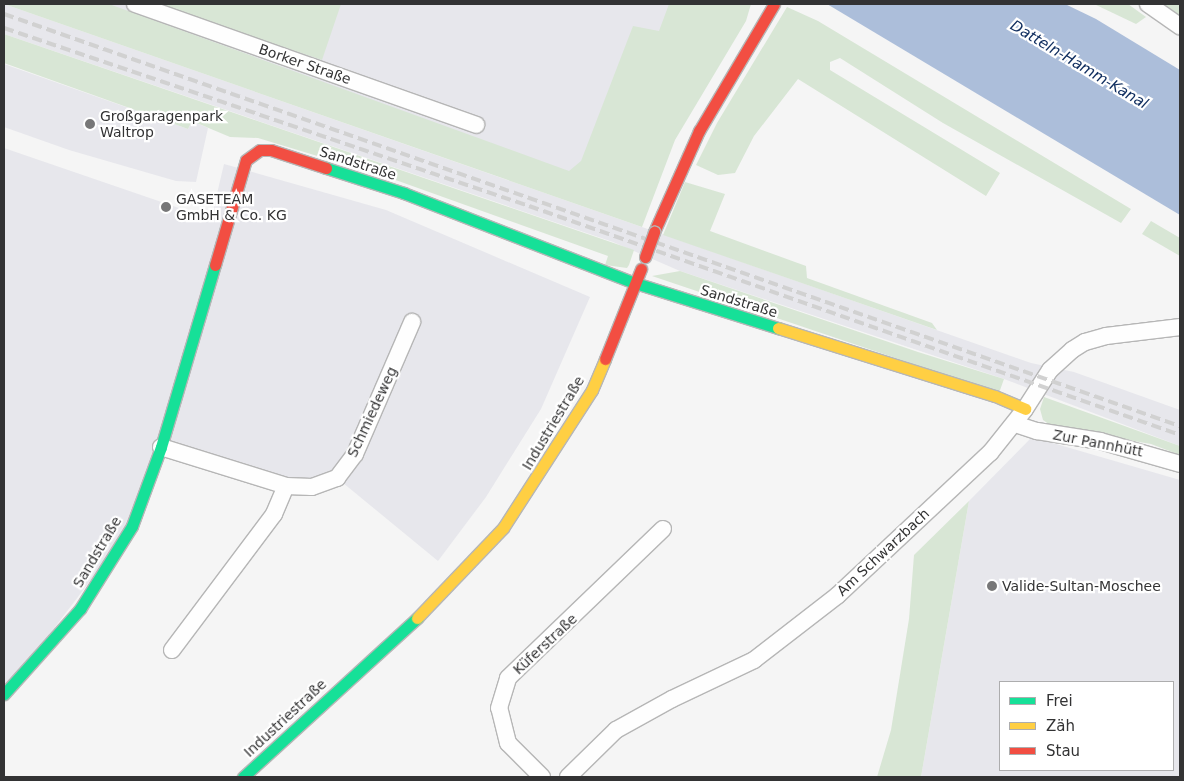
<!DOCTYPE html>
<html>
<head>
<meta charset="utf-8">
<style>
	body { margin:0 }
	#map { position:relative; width:1184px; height:781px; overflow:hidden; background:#f5f5f5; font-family:"DejaVu Sans",sans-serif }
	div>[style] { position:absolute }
	.built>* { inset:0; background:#e7e7ec }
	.green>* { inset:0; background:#d8e6d5 }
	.water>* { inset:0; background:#acbeda }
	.roads { filter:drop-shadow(1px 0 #b6b6b6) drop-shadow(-1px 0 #b6b6b6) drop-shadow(0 1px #b6b6b6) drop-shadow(0 -1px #b6b6b6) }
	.street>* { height:16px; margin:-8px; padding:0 8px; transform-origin:8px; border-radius:8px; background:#fefefe }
	.fast>* { height:11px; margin:-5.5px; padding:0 5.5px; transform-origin:5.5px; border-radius:5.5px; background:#16e098 }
	.slow>* { height:11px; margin:-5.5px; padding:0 5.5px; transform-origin:5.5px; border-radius:5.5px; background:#ffcf43 }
	.jam>* { height:11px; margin:-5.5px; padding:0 5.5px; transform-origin:5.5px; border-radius:5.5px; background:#f24e42 }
	.rail>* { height:4px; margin-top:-2px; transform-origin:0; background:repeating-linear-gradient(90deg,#d1d1d1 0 10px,transparent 0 15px) }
	.bridges { filter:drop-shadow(1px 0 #b6b6b6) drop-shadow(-1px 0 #b6b6b6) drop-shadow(0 1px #b6b6b6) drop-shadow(0 -1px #b6b6b6) }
	.jam-bridge>* { height:11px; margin:-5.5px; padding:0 5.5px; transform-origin:5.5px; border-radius:5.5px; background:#f24e42 }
	.dots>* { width:14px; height:14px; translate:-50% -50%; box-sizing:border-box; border:2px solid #fff; border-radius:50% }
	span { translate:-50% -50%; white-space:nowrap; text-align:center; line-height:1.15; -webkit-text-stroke:4.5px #fff; paint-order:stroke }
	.street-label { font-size:14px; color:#333334 }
	.poi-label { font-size:14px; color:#333334 }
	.left { translate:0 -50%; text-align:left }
	.water-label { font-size:15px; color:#112f60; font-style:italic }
	.frame { position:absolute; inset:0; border:5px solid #333334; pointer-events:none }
	.legend { position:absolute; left:999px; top:681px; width:175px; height:90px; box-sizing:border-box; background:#fff; border:1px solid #adadae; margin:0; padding:6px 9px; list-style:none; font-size:15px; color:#333334 }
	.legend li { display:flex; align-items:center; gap:10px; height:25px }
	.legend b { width:25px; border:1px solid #adadae }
</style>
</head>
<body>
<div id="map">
	<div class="built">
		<div style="clip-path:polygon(4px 4px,1031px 363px,1074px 372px,1180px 410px,1180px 446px,1004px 379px,680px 271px,613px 242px,4px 34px)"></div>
		<div style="clip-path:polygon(54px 4px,731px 4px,619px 200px)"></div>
		<div style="clip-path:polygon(4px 64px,188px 129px,192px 121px,208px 128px,196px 182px,176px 181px,69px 150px,4px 127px)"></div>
		<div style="clip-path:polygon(4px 148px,211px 219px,224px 164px,386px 210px,590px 297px,541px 409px,486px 497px,438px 561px,337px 478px,312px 487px,162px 447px,132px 526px,4px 694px)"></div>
		<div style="clip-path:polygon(evenodd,1032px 437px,1180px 480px,1180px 777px,921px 777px,969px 501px,1032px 437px,1000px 682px,1173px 682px,1173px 770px,1000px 770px,1000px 682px)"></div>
	</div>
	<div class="green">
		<div style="clip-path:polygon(4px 4px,109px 4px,569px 171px,581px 161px,633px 26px,659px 31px,669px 4px,751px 4px,746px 21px,675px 140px,642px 227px)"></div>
		<div style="clip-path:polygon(155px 4px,341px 4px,322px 60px)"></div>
		<div style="clip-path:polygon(1094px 4px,1128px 4px,1146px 17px,1136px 24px)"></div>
		<div style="clip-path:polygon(1159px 4px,1180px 4px,1180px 19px)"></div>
		<div style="clip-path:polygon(787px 7px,818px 21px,1131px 209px,1121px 223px,943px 123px,840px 58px,830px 62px,830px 70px,1000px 173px,986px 196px,798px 79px,754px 136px,735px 173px,718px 175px,696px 165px,717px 123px)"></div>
		<div style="clip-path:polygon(4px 34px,634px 250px,629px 265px,627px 268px,605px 265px,608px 256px,390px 178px,258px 138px,230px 137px,192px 121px,188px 129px,4px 63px)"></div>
		<div style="clip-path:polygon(685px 182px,725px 194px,710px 231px,806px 266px,807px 278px,932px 323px,937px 330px,663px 235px)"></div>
		<div style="clip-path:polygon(1151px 221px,1180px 238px,1180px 256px,1142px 234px)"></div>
		<div style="clip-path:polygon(680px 271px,918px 352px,1004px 379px,999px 393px,652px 276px)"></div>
		<div style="clip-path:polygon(1044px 397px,1180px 446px,1180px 455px,1151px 444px,1053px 427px,1043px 420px,1040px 409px)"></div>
		<div style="clip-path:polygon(969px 501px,921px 777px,877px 777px,891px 730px,909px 619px,914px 555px)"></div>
	</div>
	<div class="water">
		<div style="clip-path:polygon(827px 4px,1065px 4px,1096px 19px,1180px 70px,1180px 215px)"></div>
	</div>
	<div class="roads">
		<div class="street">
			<div style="left:135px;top:4px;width:362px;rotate:19.5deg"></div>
			<div style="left:1148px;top:4px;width:39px;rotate:35deg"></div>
			<div style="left:1015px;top:424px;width:23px;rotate:18deg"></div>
			<div style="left:1037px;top:431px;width:64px;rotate:9deg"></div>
			<div style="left:1100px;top:441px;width:83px;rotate:16deg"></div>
			<div style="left:161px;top:447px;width:131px;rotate:17.3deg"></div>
			<div style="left:286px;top:486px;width:26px;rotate:2deg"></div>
			<div style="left:312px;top:487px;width:27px;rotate:-20deg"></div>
			<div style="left:337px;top:478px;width:30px;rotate:-53deg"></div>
			<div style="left:355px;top:454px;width:144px;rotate:-66.6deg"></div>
			<div style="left:172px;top:650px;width:170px;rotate:-53.1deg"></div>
			<div style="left:274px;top:514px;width:30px;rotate:-67deg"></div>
			<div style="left:542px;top:777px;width:48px;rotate:-135deg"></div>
			<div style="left:508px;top:743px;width:36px;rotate:-104deg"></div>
			<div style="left:499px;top:708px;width:31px;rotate:-73deg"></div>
			<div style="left:508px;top:678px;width:215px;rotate:-43.9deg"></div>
			<div style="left:568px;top:777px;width:67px;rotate:-44.4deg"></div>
			<div style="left:616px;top:730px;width:64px;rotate:-29deg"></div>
			<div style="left:672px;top:699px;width:91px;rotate:-25.4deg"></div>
			<div style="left:754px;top:660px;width:106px;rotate:-37.7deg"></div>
			<div style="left:838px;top:595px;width:208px;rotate:-43.1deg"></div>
			<div style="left:990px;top:453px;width:56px;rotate:-51.5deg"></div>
			<div style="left:1025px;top:409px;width:46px;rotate:-57.3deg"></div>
			<div style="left:1050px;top:370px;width:30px;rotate:-42deg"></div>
			<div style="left:1072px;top:350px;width:15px;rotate:-32deg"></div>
			<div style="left:1085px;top:342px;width:22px;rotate:-16deg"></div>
			<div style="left:1106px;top:336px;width:75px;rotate:-6.9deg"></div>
		</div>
		<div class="fast">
			<div style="left:326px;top:168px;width:82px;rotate:17.8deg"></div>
			<div style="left:404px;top:193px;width:248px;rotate:21.3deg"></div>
			<div style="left:635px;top:283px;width:150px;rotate:17.5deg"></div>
			<div style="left:4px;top:694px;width:114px;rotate:-48.2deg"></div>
			<div style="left:80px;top:609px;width:98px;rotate:-57.9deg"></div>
			<div style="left:132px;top:526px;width:84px;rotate:-69.8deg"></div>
			<div style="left:161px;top:447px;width:190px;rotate:-73.5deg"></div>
			<div style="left:243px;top:777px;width:236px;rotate:-42.4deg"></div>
		</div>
		<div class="slow">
			<div style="left:778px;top:328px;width:227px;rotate:17.4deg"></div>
			<div style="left:995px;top:396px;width:33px;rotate:23deg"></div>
			<div style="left:417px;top:618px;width:124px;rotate:-46.3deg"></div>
			<div style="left:503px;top:528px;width:164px;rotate:-57.2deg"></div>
			<div style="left:592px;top:390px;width:34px;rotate:-67deg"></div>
		</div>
		<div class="jam">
			<div style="left:654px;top:232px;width:111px;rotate:-66deg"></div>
			<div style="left:699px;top:131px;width:147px;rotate:-59.4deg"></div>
			<div style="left:215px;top:265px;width:109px;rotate:-73.6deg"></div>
			<div style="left:246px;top:160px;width:17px;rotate:-36deg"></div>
			<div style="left:260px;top:150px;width:11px"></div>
			<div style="left:271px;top:150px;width:58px;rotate:18.1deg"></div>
			<div style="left:605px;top:359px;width:97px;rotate:-68.2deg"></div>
		</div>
	</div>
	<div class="rail">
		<div style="left:4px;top:14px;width:1246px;rotate:19.31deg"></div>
		<div style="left:4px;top:28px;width:554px;rotate:18.73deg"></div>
		<div style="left:529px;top:206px;width:690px;rotate:19.38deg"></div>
	</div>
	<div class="bridges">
		<div class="jam-bridge">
			<div style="left:645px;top:257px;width:27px;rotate:-70deg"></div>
		</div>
	</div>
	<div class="dots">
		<div style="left:90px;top:124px;background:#777778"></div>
		<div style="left:166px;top:207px;background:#777778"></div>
		<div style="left:992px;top:586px;background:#777778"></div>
	</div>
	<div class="street-label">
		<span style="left:305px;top:64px;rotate:19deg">Borker Straße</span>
		<span style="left:358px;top:163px;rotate:18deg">Sandstraße</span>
		<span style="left:739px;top:301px;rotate:17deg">Sandstraße</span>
		<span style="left:372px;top:412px;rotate:-65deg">Schmiedeweg</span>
		<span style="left:553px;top:423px;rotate:-59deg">Industriestraße</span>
		<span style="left:1098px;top:443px;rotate:11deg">Zur Pannhütt</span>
		<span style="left:97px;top:552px;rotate:-59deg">Sandstraße</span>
		<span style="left:883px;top:552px;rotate:-43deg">Am Schwarzbach</span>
		<span style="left:545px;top:644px;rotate:-43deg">Küferstraße</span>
		<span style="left:285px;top:718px;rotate:-43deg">Industriestraße</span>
	</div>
	<div class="poi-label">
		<span class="left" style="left:100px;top:124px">Großgaragenpark<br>Waltrop</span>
		<span class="left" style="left:176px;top:207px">GASETEAM<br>GmbH &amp; Co. KG</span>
		<span class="left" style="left:1002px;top:586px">Valide-Sultan-Moschee</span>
	</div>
	<div class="water-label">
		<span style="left:1079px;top:65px;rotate:31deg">Datteln-Hamm-Kanal</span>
	</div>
	<div class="frame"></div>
	<ul class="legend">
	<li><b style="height:6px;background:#16e098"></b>Frei</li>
	<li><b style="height:6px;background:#ffcf43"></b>Zäh</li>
	<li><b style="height:6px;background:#f24e42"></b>Stau</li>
	</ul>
</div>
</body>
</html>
